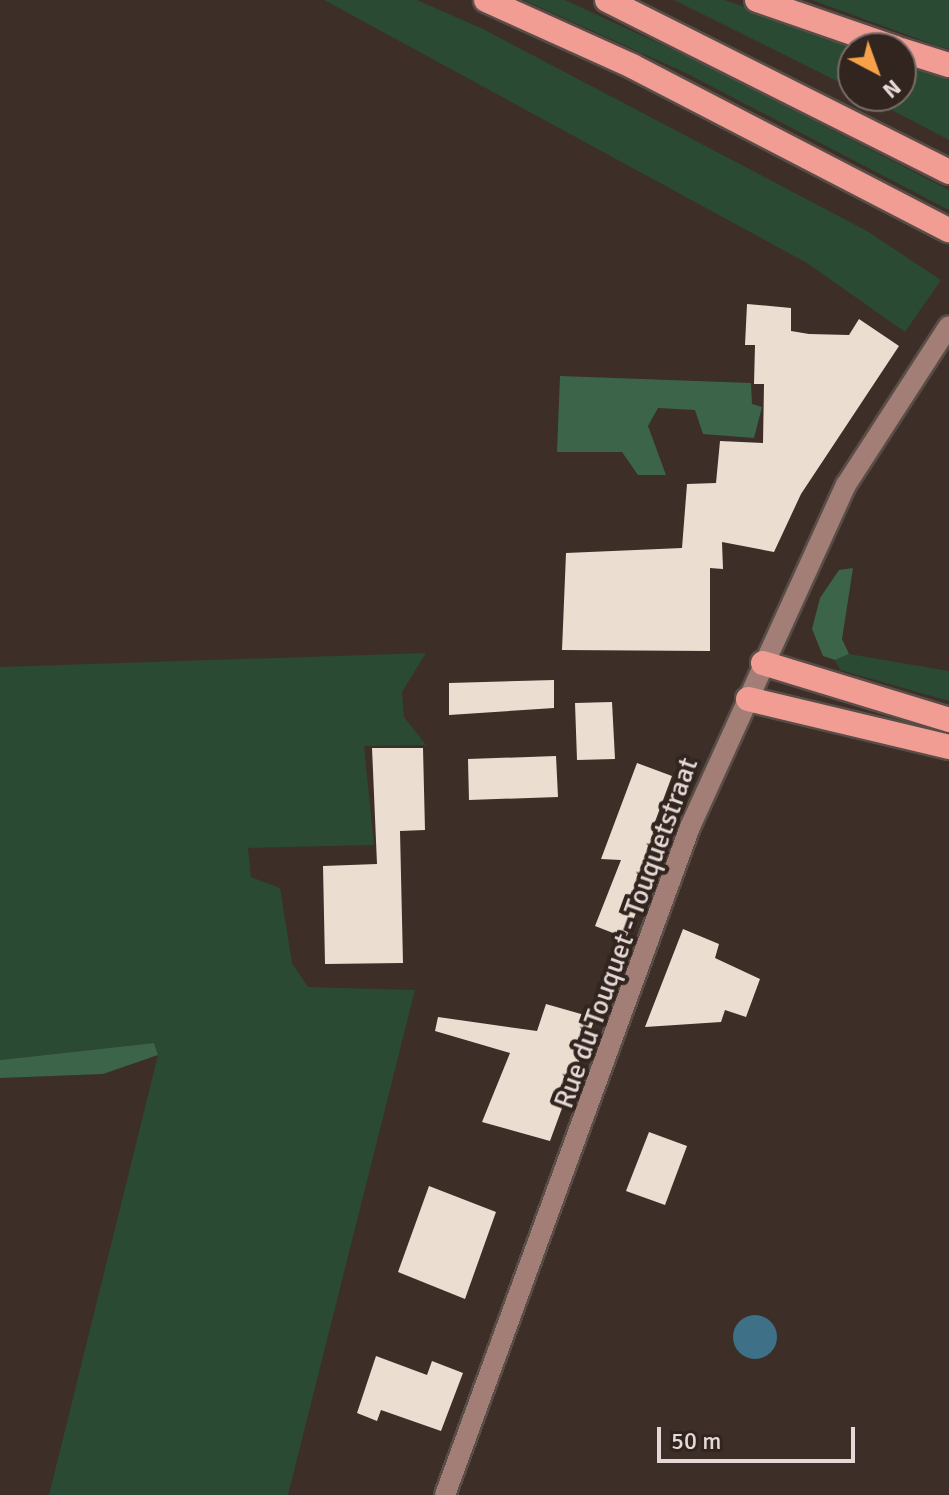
<!DOCTYPE html>
<html>
<head>
<meta charset="utf-8">
<style>
	body { margin:0 }
	#map { position:relative; width:949px; height:1495px; overflow:hidden; background:#3d2e28; font-family:Signika,sans-serif }
	div>[style] { position:absolute }
	.green>* { inset:0; background:#2a4a34 }
	.forest>* { inset:0; background:#3b6448 }
	.water>* { inset:0; background:#3e7188 }
	.round { border-radius:50% }
	.building>* { inset:0; background:#ebded0 }
	.roads { filter:drop-shadow(2px 0 #594d47) drop-shadow(-2px 0 #594d47) drop-shadow(0 2px #594d47) drop-shadow(0 -2px #594d47) }
	.secondary>* { height:20px; margin:-10px; padding:0 10px; transform-origin:10px; border-radius:10px; background:#a37e77 }
	.highway>* { height:24px; margin:-12px; padding:0 12px; transform-origin:12px; border-radius:12px; background:#f19d94 }
	span { translate:-50% -50%; white-space:nowrap; text-align:center; line-height:1.15; -webkit-text-stroke:8px #32241e; paint-order:stroke }
	.street-label { font-size:28px; color:#e4d9d6 }
	.north { position:absolute; left:837px; top:32px; width:80px; height:80px; box-sizing:border-box; background:#32241e; border:2px solid #796c68; border-radius:50%; rotate:139deg; font-size:22px; font-weight:700; line-height:32px; text-align:center; color:#e4d9d6 }
	.north::after { content:''; display:block; margin:auto; width:28px; height:36px; background:#f7a149; clip-path:polygon(50% 0,100% 100%,50% 72%,0 100%) }
	.scale { position:absolute; left:657px; top:1427px; width:198px; height:36px; box-sizing:border-box; border:4px solid #e4d9d6; border-top:0; padding-left:10px; font-size:24px; line-height:28px; white-space:nowrap; color:#e4d9d6; -webkit-text-stroke:6px #32241e; paint-order:stroke }
</style>
</head>
<body>
<div id="map">
	<div class="green">
		<div style="clip-path:polygon(324px 0,417px 0,483px 29px,867px 231px,941px 280px,905px 332px,807px 263px)"></div>
		<div style="clip-path:polygon(524px 0,565px 0,697px 61px,949px 190px,949px 210px,686px 73px)"></div>
		<div style="clip-path:polygon(674px 0,725px 0,860px 48px,853px 48px,853px 89px)"></div>
		<div style="clip-path:polygon(812px 0,949px 0,949px 49px,935px 45px)"></div>
		<div style="clip-path:polygon(901px 62px,949px 79px,949px 140px,865px 96px,901px 96px)"></div>
		<div style="clip-path:polygon(426px 653px,402px 692px,404px 717px,426px 745px,364px 746px,374px 845px,248px 848px,251px 877px,280px 888px,292px 963px,308px 987px,415px 990px,288px 1495px,49px 1495px,158px 1055px,154px 1043px,0 1060px,0 667px)"></div>
		<div style="clip-path:polygon(849px 654px,949px 671px,949px 701px,840px 670px,835px 660px)"></div>
	</div>
	<div class="forest">
		<div style="clip-path:polygon(560px 376px,751px 383px,752px 404px,762px 407px,754px 438px,703px 434px,695px 410px,658px 408px,648px 426px,666px 475px,638px 475px,622px 452px,557px 452px)"></div>
		<div style="clip-path:polygon(853px 568px,842px 639px,849px 654px,835px 660px,823px 656px,812px 629px,820px 598px,839px 570px)"></div>
		<div style="clip-path:polygon(154px 1043px,158px 1055px,103px 1074px,0 1078px,0 1060px)"></div>
	</div>
	<div class="water">
		<div class="round" style="left:733px;top:1315px;width:44px;height:44px"></div>
	</div>
	<div class="building">
		<div style="clip-path:polygon(747px 304px,791px 308px,791px 331px,809px 334px,849px 335px,859px 319px,899px 346px,801px 494px,774px 552px,722px 542px,723px 569px,710px 568px,710px 651px,562px 650px,566px 553px,682px 548px,687px 484px,716px 483px,720px 441px,763px 443px,764px 384px,754px 384px,755px 345px,745px 345px)"></div>
		<div style="clip-path:polygon(554px 680px,554px 708px,449px 715px,449px 683px)"></div>
		<div style="clip-path:polygon(612px 702px,615px 759px,577px 760px,575px 703px)"></div>
		<div style="clip-path:polygon(372px 748px,423px 748px,425px 830px,400px 831px,403px 963px,325px 964px,323px 866px,377px 864px)"></div>
		<div style="clip-path:polygon(556px 756px,558px 797px,469px 800px,468px 759px)"></div>
		<div style="clip-path:polygon(637px 763px,672px 776px,653px 827px,668px 832px,626px 938px,595px 926px,621px 860px,601px 859px)"></div>
		<div style="clip-path:polygon(683px 929px,719px 944px,715px 958px,760px 979px,746px 1017px,725px 1010px,721px 1022px,645px 1027px)"></div>
		<div style="clip-path:polygon(546px 1004px,595px 1018px,550px 1141px,482px 1122px,510px 1053px,435px 1031px,438px 1017px,537px 1031px)"></div>
		<div style="clip-path:polygon(649px 1132px,687px 1146px,665px 1205px,626px 1191px)"></div>
		<div style="clip-path:polygon(429px 1186px,496px 1212px,465px 1299px,398px 1272px)"></div>
		<div style="clip-path:polygon(376px 1356px,427px 1375px,432px 1361px,463px 1373px,441px 1431px,381px 1410px,377px 1421px,357px 1413px)"></div>
	</div>
	<div class="roads">
		<div class="secondary">
			<div style="left:445px;top:1495px;width:712px;rotate:-69.86deg"></div>
			<div style="left:690px;top:827px;width:376px;rotate:-65.5deg"></div>
			<div style="left:846px;top:485px;width:189px;rotate:-57.1deg"></div>
		</div>
		<div class="highway">
			<div style="left:486px;top:0;width:160px;rotate:24.3deg"></div>
			<div style="left:632px;top:66px;width:357px;rotate:27.4deg"></div>
			<div style="left:607px;top:0;width:383px;rotate:26.7deg"></div>
			<div style="left:757px;top:0;width:147px;rotate:19.1deg"></div>
			<div style="left:901px;top:50px;width:50px;rotate:17.4deg"></div>
			<div style="left:763px;top:663px;width:195px;rotate:17deg"></div>
			<div style="left:748px;top:699px;width:207px;rotate:13.4deg"></div>
		</div>
	</div>
	<div class="street-label">
		<span style="left:626px;top:933px;rotate:-70deg">Rue du Touquet - Touquetstraat</span>
	</div>
	<div class="north">N</div>
	<div class="scale">50 m</div>
</div>
</body>
</html>
